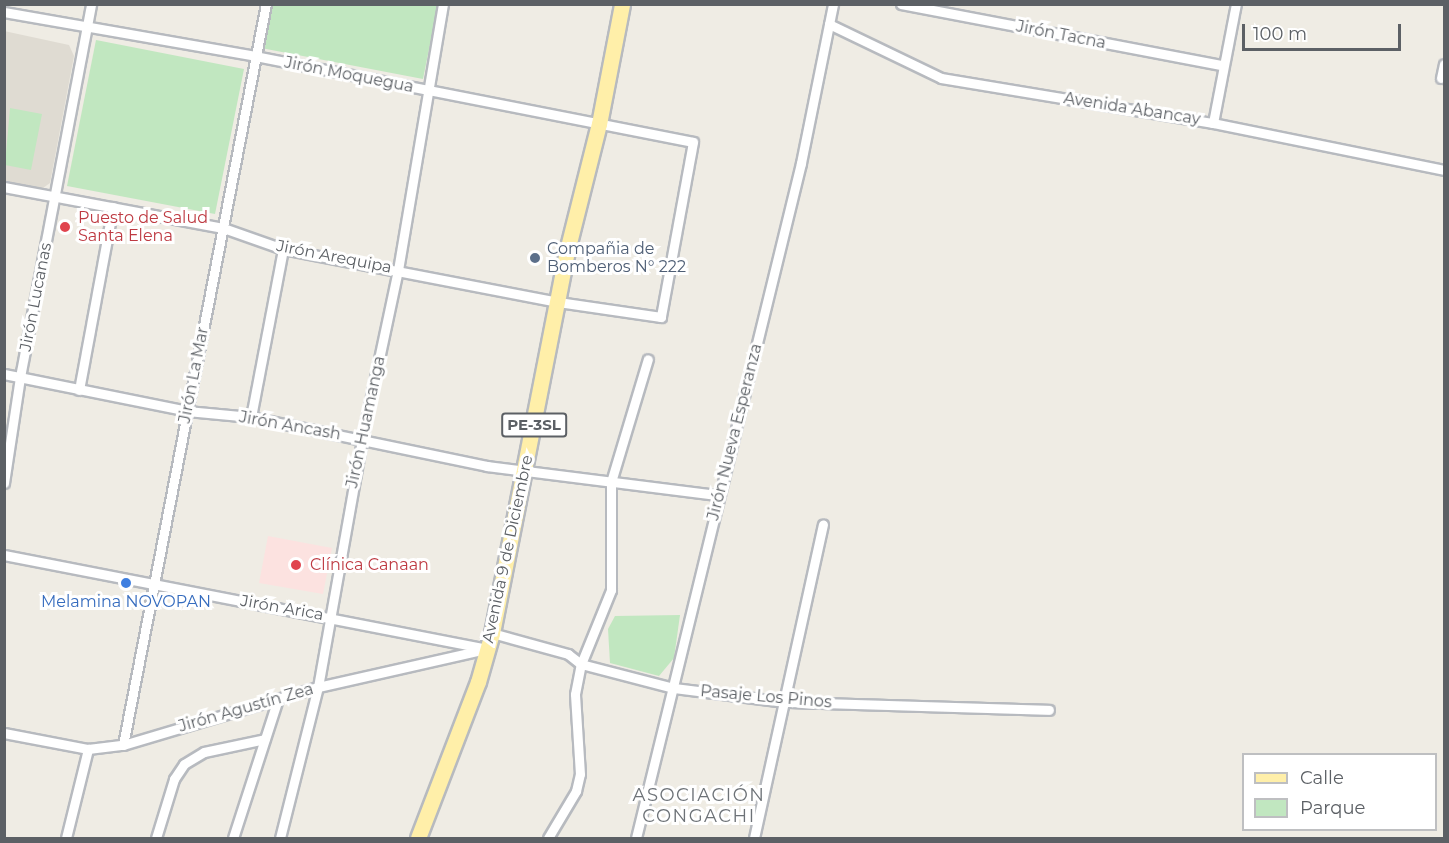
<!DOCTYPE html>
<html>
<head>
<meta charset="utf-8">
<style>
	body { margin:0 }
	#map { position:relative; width:1449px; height:843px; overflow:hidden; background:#efece4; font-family:Montserrat,sans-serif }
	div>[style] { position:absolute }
	.education>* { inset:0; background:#dfdbd2 }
	.medical>* { inset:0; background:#fce2e0 }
	.green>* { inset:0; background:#c1e7c0 }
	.roads { filter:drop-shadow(2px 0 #b7babf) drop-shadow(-2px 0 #b7babf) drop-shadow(0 2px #b7babf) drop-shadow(0 -2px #b7babf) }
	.minor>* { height:9px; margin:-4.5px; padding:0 4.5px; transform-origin:4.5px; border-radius:4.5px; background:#fff }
	.primary>* { height:15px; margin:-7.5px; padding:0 7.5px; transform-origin:7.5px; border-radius:7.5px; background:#ffefa9 }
	.dots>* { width:16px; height:16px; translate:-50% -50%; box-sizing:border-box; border:3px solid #fff; border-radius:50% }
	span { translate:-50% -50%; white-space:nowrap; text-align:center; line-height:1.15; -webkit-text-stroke:6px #fff; paint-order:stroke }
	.shield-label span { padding:2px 4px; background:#fff; border:2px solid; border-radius:4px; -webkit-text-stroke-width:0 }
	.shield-label { font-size:15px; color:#5c6065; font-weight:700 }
	.street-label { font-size:16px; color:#5c6065 }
	.health-label { font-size:16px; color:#be3a42 }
	.left { translate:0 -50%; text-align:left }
	.service-label { font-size:16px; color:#4e5e75 }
	.shop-label { font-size:16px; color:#366cbe }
	.neighbourhood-label { font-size:18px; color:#6d7277; letter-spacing:1.5px }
	.frame { position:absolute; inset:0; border:6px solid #5c6065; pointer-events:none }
	.legend { position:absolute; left:1242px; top:753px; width:195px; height:78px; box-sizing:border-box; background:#fff; border:2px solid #bebfc1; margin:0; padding:8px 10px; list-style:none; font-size:18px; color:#5c6065 }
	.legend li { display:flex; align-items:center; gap:12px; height:30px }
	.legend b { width:30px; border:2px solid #bebfc1 }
	.scale { position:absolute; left:1242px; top:24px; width:159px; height:27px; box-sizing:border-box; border:3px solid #5c6065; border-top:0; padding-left:8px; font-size:18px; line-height:21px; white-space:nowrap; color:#5c6065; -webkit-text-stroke:4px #fff; paint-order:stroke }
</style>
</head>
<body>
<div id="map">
	<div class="education">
		<div style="clip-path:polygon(4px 31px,69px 45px,74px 56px,50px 183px,43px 188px,5px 181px)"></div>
	</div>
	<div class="medical">
		<div style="clip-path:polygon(268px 536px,332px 548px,323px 594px,259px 583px)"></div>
	</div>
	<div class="green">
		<div style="clip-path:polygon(270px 5px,438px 5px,423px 79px,261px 48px)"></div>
		<div style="clip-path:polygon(96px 40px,244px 69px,215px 214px,67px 186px)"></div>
		<div style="clip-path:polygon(10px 108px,42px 114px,31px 170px,5px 165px)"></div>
		<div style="clip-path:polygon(680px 615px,674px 658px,659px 676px,610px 663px,608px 629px,615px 616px)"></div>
	</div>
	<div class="roads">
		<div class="minor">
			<div style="left:901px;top:4px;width:327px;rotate:10.8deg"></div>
			<div style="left:4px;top:12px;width:255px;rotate:9.9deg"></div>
			<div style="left:255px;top:56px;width:446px;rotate:11.1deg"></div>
			<div style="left:693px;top:142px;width:178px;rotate:100.4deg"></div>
			<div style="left:661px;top:317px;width:104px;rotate:-171.7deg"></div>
			<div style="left:558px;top:302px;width:280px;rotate:-169.1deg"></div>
			<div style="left:283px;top:249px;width:64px;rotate:-160.7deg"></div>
			<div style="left:223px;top:228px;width:223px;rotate:-169.4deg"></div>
			<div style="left:829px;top:24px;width:124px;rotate:25.7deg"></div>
			<div style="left:941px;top:78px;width:276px;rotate:9.4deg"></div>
			<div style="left:1213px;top:123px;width:236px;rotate:11.5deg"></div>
			<div style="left:1441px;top:78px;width:14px;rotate:-78deg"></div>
			<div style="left:1213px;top:123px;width:121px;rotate:-79.1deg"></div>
			<div style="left:4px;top:374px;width:187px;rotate:11.4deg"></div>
			<div style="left:187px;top:411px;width:64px;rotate:5.4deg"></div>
			<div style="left:251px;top:417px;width:241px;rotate:11.7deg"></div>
			<div style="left:487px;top:466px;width:233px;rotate:7.2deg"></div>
			<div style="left:79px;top:390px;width:186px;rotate:-79.5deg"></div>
			<div style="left:251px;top:417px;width:171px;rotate:-79.2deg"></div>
			<div style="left:4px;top:483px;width:107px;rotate:-81.4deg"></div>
			<div style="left:20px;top:377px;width:380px;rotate:-79.2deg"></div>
			<div style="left:4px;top:555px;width:487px;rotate:11deg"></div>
			<div style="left:492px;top:633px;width:79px;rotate:15.4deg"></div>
			<div style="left:568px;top:654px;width:16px;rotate:38deg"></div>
			<div style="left:581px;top:664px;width:96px;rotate:14.5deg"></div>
			<div style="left:674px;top:688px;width:112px;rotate:7.2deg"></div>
			<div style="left:785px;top:702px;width:264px;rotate:1.7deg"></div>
			<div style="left:4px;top:733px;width:86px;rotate:10.8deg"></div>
			<div style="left:88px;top:749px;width:35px;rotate:-7deg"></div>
			<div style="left:123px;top:745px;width:203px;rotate:-16.6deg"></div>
			<div style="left:318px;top:687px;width:173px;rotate:-12.7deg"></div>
			<div style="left:123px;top:745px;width:755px;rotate:-79.08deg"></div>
			<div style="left:66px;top:838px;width:92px;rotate:-76.1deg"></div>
			<div style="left:156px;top:838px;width:62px;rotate:-73deg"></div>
			<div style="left:174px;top:779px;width:18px;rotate:-56deg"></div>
			<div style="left:184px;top:764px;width:23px;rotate:-31deg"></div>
			<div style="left:204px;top:752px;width:62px;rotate:-12deg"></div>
			<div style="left:233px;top:838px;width:146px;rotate:-72.1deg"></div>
			<div style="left:280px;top:838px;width:156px;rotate:-75.9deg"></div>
			<div style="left:318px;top:687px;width:252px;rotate:-79.9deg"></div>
			<div style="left:362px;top:439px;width:173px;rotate:-78deg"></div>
			<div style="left:398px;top:270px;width:270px;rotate:-80.4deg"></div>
			<div style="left:548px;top:838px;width:55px;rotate:-59.2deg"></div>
			<div style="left:576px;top:791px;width:17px;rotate:-77deg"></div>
			<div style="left:580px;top:774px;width:80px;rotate:-93.6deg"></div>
			<div style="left:575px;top:694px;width:31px;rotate:-79deg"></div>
			<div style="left:581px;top:664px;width:80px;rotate:-67.9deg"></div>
			<div style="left:611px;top:590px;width:108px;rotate:-90deg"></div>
			<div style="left:611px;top:482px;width:128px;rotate:-73.3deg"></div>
			<div style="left:636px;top:838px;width:695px;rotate:-76.26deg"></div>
			<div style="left:801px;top:163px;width:162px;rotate:-78.6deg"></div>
			<div style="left:754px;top:838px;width:321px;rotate:-77.6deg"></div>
		</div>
		<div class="primary">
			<div style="left:418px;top:838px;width:167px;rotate:-69deg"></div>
			<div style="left:478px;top:682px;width:51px;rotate:-74.1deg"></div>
			<div style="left:492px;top:633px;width:393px;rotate:-78.9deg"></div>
			<div style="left:568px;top:247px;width:127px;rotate:-75.9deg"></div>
			<div style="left:599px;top:124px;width:122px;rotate:-79.1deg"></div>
		</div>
	</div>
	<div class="dots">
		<div style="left:65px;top:227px;background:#e0444e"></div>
		<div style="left:535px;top:258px;background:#5c6f8a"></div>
		<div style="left:296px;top:565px;background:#e0444e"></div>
		<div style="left:126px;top:583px;background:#3f7fe0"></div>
	</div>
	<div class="shield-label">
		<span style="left:534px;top:425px">PE-3SL</span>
	</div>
	<div class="street-label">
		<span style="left:1061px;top:35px;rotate:11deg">Jirón Tacna</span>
		<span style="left:349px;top:75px;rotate:11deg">Jirón Moquegua</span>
		<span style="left:1132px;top:109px;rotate:9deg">Avenida Abancay</span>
		<span style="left:334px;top:257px;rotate:11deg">Jirón Arequipa</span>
		<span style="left:36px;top:297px;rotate:-79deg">Jirón Lucanas</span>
		<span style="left:194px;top:375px;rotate:-79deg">Jirón La Mar</span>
		<span style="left:366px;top:422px;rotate:-78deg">Jirón Huamanga</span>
		<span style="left:290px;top:426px;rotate:10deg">Jirón Ancash</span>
		<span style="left:735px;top:432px;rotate:-76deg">Jirón Nueva Esperanza</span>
		<span style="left:508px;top:549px;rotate:-78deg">Avenida 9 de Diciembre</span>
		<span style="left:282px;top:608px;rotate:10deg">Jirón Arica</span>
		<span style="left:766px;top:697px;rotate:5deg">Pasaje Los Pinos</span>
		<span style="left:246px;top:708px;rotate:-16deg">Jirón Agustín Zea</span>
	</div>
	<div class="health-label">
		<span class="left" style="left:78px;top:227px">Puesto de Salud<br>Santa Elena</span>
		<span class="left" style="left:310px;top:565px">Clínica Canaan</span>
	</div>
	<div class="service-label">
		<span class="left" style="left:547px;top:258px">Compañia de<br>Bomberos N° 222</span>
	</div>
	<div class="shop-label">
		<span style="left:126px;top:602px">Melamina NOVOPAN</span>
	</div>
	<div class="neighbourhood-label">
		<span style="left:699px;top:806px">ASOCIACIÓN<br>CONGACHI</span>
	</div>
	<div class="frame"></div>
	<ul class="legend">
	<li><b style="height:8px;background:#ffefa9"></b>Calle</li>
	<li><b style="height:16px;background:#c1e7c0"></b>Parque</li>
	</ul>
	<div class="scale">100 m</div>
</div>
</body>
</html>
